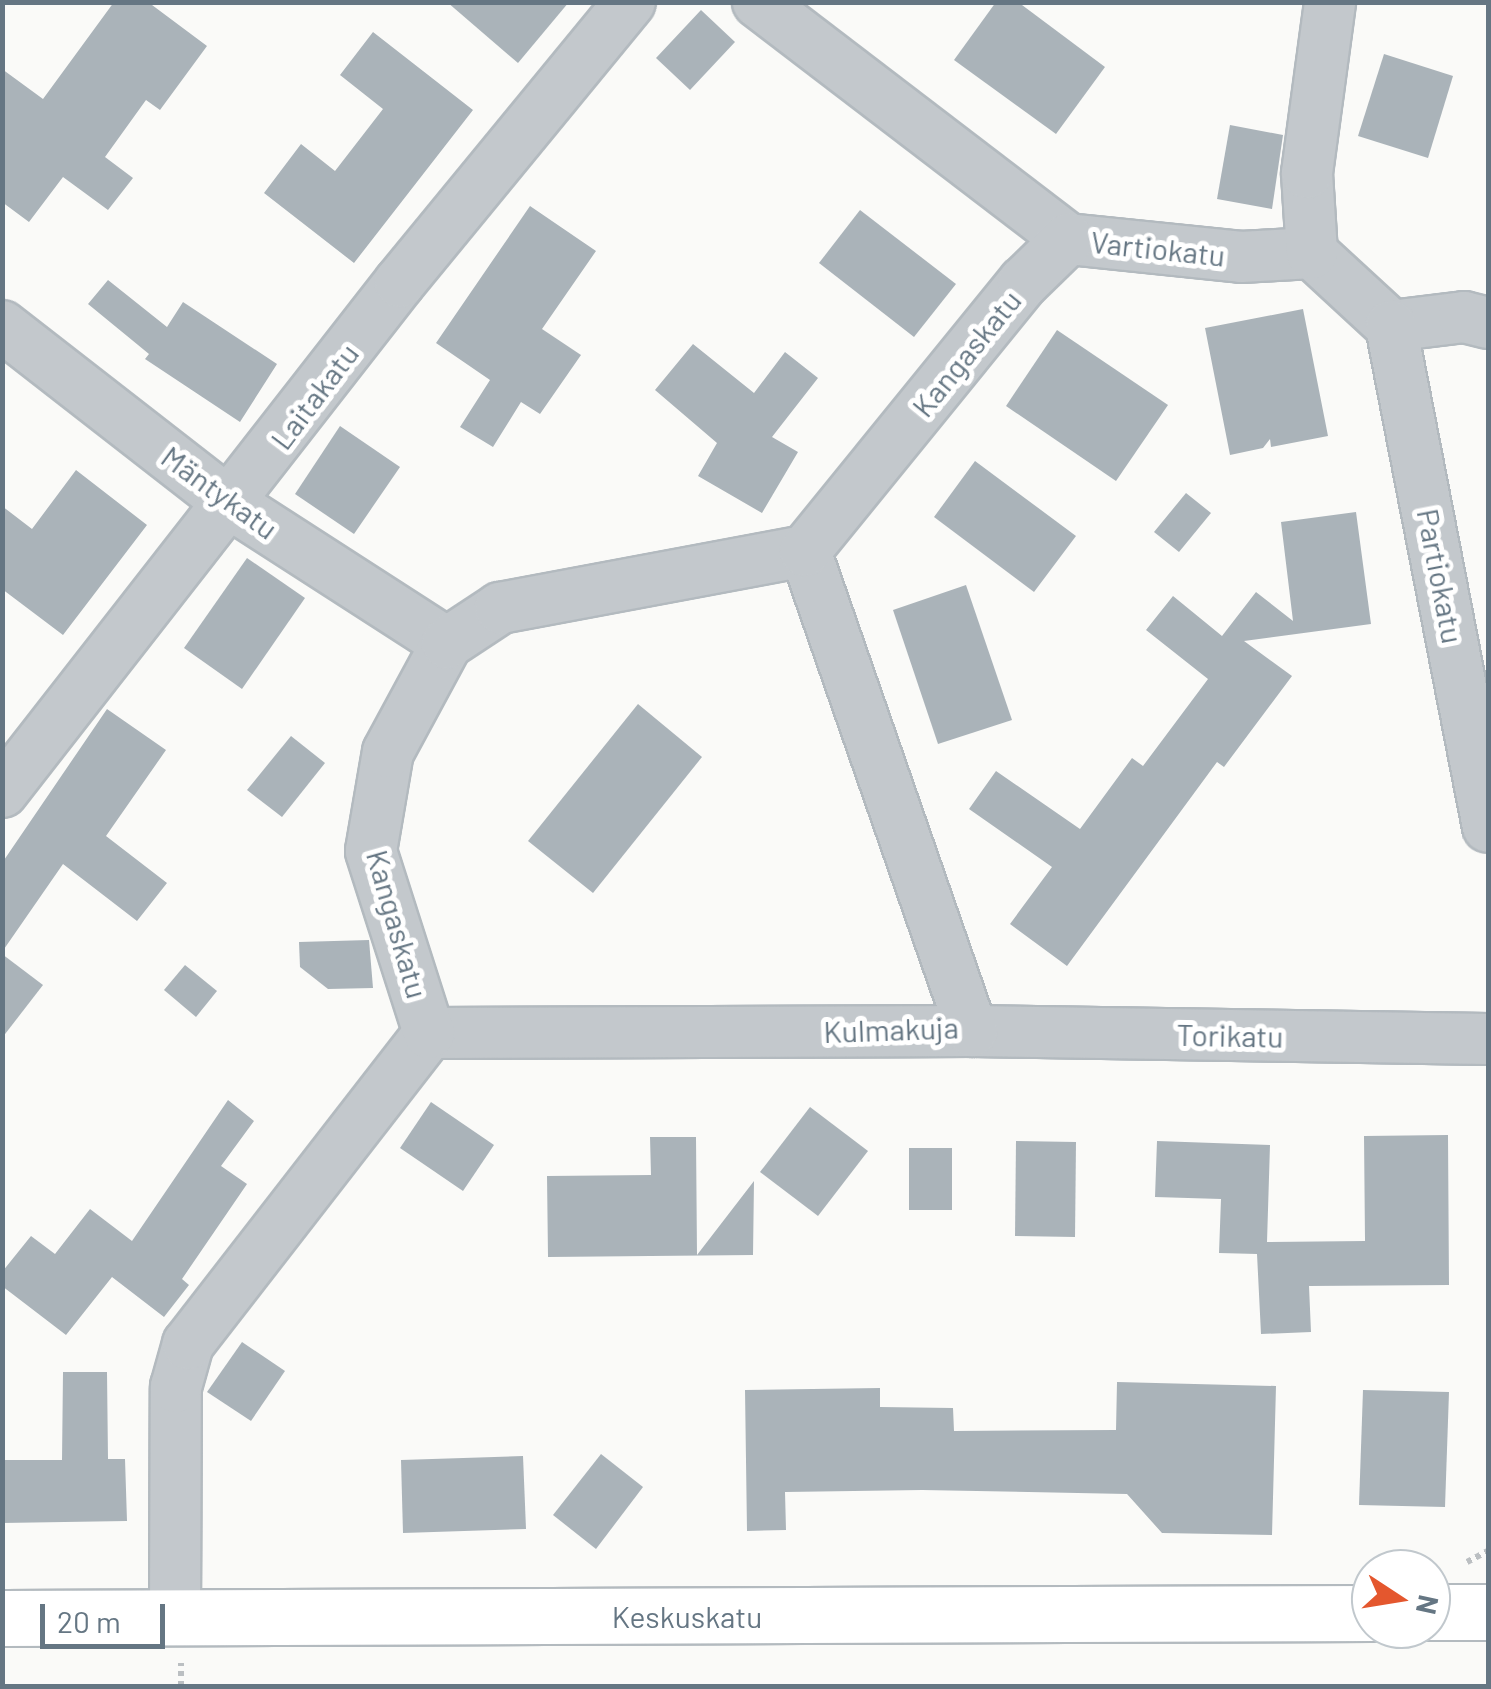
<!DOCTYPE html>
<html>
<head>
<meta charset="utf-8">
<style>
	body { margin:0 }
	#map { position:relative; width:1491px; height:1689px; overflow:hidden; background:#fafaf8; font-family:Barlow,sans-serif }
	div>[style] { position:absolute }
	.building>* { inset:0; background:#aab3b9 }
	.path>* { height:6px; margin-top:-3px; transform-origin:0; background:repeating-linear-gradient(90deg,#bbbfc2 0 5px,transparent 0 10px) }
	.roads { filter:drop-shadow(2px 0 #b3babf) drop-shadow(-2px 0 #b3babf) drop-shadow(0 2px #b3babf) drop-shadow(0 -2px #b3babf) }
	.street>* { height:50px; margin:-25px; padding:0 25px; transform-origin:25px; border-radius:25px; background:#c3c8cc }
	.secondary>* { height:55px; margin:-27.5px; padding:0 27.5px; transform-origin:27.5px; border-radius:27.5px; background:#fff }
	span { translate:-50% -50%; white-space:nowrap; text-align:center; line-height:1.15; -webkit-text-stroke:10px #fff; paint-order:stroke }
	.street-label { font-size:30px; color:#657683 }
	.frame { position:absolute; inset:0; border:5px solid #657683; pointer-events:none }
	.north { position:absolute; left:1351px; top:1549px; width:100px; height:100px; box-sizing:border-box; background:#fff; border:2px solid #c1c8cd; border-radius:50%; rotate:102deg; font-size:28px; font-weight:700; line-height:40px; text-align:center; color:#657683 }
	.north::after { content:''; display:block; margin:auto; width:35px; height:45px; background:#e4572e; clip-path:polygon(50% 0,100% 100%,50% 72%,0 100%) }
	.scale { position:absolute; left:40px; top:1604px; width:125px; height:45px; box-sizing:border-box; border:5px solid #657683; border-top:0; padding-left:12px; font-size:30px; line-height:35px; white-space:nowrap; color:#657683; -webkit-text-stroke:8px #fff; paint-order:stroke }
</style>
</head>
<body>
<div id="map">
	<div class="building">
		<div style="clip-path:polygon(114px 2px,148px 2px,207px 46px,160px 110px,146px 100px,105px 157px,133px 178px,108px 210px,63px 177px,29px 222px,2px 202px,2px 69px,43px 99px)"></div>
		<div style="clip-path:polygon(447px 2px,569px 2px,518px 63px)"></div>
		<div style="clip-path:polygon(996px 2px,1018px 2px,1105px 67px,1056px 134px,954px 60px)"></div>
		<div style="clip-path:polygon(701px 10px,735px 42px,690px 90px,656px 58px)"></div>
		<div style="clip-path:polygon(373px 32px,473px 110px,354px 263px,264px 193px,301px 144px,335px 171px,383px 109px,340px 75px)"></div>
		<div style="clip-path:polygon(1384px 54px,1453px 76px,1428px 158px,1358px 136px)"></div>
		<div style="clip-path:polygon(1230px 125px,1283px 135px,1272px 209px,1217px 199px)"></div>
		<div style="clip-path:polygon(530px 206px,596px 251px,542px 329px,581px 355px,540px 414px,521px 402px,493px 447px,460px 427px,490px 380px,436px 343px)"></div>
		<div style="clip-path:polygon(860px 210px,956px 284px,914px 337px,819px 263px)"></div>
		<div style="clip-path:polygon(108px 280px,167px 327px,183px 302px,277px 364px,240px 422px,145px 359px,149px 354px,88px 304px)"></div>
		<div style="clip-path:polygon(1303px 309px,1328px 436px,1271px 447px,1270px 439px,1263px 448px,1230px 455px,1205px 328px)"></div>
		<div style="clip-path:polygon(1057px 330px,1168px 405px,1116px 481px,1006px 406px)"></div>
		<div style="clip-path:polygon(693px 344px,754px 393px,785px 352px,818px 378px,772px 437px,798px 452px,762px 513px,698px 476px,717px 443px,655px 390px)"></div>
		<div style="clip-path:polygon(340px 426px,400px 467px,354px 534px,295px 494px)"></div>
		<div style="clip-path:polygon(975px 461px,1076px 536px,1034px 592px,934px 517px)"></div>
		<div style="clip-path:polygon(76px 470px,147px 525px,63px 635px,2px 589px,2px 506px,32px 529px)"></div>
		<div style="clip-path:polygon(1186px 493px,1211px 513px,1179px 552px,1154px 532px)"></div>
		<div style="clip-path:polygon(1356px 512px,1371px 624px,1244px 641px,1292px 676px,1224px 767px,1217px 762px,1067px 966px,1010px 924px,1052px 867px,969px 809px,996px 771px,1080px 829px,1132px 758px,1143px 766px,1208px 679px,1146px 630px,1173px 596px,1222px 636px,1256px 592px,1293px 621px,1281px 522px)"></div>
		<div style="clip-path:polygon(247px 558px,305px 598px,242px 689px,184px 648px)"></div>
		<div style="clip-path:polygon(966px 585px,1012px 720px,938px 744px,893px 610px)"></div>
		<div style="clip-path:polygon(638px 704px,702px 757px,593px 893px,528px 841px)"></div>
		<div style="clip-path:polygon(107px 709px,166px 750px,106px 836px,167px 883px,137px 921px,63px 864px,2px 952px,2px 863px)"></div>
		<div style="clip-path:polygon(291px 736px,325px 763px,282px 817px,247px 790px)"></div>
		<div style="clip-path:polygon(369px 940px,373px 988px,328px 989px,300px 967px,299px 942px)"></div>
		<div style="clip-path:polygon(2px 954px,43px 985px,2px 1038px)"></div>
		<div style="clip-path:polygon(185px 965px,217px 991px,196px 1017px,164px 990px)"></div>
		<div style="clip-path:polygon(228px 1100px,254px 1121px,221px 1166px,247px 1184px,182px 1279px,189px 1285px,164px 1317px,112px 1277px,66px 1335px,2px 1286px,2px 1272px,31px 1236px,55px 1254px,90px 1209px,132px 1241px)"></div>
		<div style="clip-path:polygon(431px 1102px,494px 1145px,463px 1191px,400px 1148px)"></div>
		<div style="clip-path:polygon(810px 1107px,868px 1151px,818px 1216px,760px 1172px)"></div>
		<div style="clip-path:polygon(1448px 1135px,1449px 1285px,1309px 1286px,1311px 1332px,1261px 1334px,1257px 1254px,1219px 1253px,1221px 1199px,1155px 1197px,1157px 1141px,1270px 1145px,1267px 1242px,1365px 1241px,1364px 1136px)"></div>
		<div style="clip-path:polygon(650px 1137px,696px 1137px,697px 1255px,754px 1181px,753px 1255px,548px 1257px,547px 1176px,651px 1175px)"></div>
		<div style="clip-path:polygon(1016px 1141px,1076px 1142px,1075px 1237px,1015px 1236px)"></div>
		<div style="clip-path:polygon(909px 1148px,952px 1148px,952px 1210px,909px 1210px)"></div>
		<div style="clip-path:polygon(242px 1342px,285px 1371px,251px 1421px,207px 1392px)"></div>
		<div style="clip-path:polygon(63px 1372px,107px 1372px,108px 1459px,125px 1459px,127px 1521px,2px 1523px,2px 1460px,62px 1460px)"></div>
		<div style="clip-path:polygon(1117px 1382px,1276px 1386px,1272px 1535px,1162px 1533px,1127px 1494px,922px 1490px,785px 1492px,786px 1530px,747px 1531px,745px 1390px,880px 1388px,880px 1407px,953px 1408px,954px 1431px,1116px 1430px)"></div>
		<div style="clip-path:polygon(1363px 1390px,1449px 1392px,1445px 1507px,1359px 1505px)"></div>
		<div style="clip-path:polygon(601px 1454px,643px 1487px,596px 1549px,553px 1515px)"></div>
		<div style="clip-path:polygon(523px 1456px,526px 1529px,403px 1533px,401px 1460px)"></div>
	</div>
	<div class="path">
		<div style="left:1467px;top:1562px;width:24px;rotate:-28deg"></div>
		<div style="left:181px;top:1686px;width:23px;rotate:-90deg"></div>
	</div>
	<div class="roads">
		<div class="street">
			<div style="left:758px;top:2px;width:390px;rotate:37.4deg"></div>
			<div style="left:1068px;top:239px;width:174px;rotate:5.9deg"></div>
			<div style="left:1241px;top:257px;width:71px;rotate:-3.2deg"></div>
			<div style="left:1312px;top:253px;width:108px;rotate:42.7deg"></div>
			<div style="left:1391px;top:326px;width:74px;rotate:-7deg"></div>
			<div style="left:1464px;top:317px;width:25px;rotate:14deg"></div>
			<div style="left:1312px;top:253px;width:80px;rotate:-93.6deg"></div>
			<div style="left:1307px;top:173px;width:173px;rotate:-82.3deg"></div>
			<div style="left:2px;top:326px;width:290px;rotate:37.9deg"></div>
			<div style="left:231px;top:504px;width:257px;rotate:32.8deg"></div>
			<div style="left:1391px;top:326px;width:510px;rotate:79.04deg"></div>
			<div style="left:2px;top:792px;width:647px;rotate:-52.03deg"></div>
			<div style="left:400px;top:282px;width:362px;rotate:-50.6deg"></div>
			<div style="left:972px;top:1031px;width:516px;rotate:0.89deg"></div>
			<div style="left:429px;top:1033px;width:543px;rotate:-0.21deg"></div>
			<div style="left:972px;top:1031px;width:508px;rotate:-109.18deg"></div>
			<div style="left:175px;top:1618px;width:231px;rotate:-89.8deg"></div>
			<div style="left:176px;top:1387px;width:45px;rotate:-74.4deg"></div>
			<div style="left:188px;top:1344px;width:393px;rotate:-52.2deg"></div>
			<div style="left:429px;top:1033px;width:191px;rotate:-107.7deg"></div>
			<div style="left:371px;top:851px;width:100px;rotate:-80.3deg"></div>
			<div style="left:388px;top:752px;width:124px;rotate:-61.6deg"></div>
			<div style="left:447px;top:643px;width:64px;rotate:-33.4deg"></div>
			<div style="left:500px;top:608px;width:310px;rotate:-10.6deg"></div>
			<div style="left:805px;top:551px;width:347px;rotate:-50.9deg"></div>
			<div style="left:1024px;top:282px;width:62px;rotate:-44.3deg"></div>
		</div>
		<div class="secondary">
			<div style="left:1431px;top:1612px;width:57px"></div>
			<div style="left:2px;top:1618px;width:1369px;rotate:-0.21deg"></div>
		</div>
	</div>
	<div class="street-label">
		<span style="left:1158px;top:248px;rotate:6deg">Vartiokatu</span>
		<span style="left:966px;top:353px;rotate:-51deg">Kangaskatu</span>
		<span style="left:314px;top:396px;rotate:-53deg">Laitakatu</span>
		<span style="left:220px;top:492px;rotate:36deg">Mäntykatu</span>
		<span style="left:1441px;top:576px;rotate:79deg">Partiokatu</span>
		<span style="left:398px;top:924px;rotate:74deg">Kangaskatu</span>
		<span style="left:891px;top:1029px;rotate:-2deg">Kulmakuja</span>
		<span style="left:1230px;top:1035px;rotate:1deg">Torikatu</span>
		<span style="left:687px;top:1616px">Keskuskatu</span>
	</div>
	<div class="frame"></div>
	<div class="north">N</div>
	<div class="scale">20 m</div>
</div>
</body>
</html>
